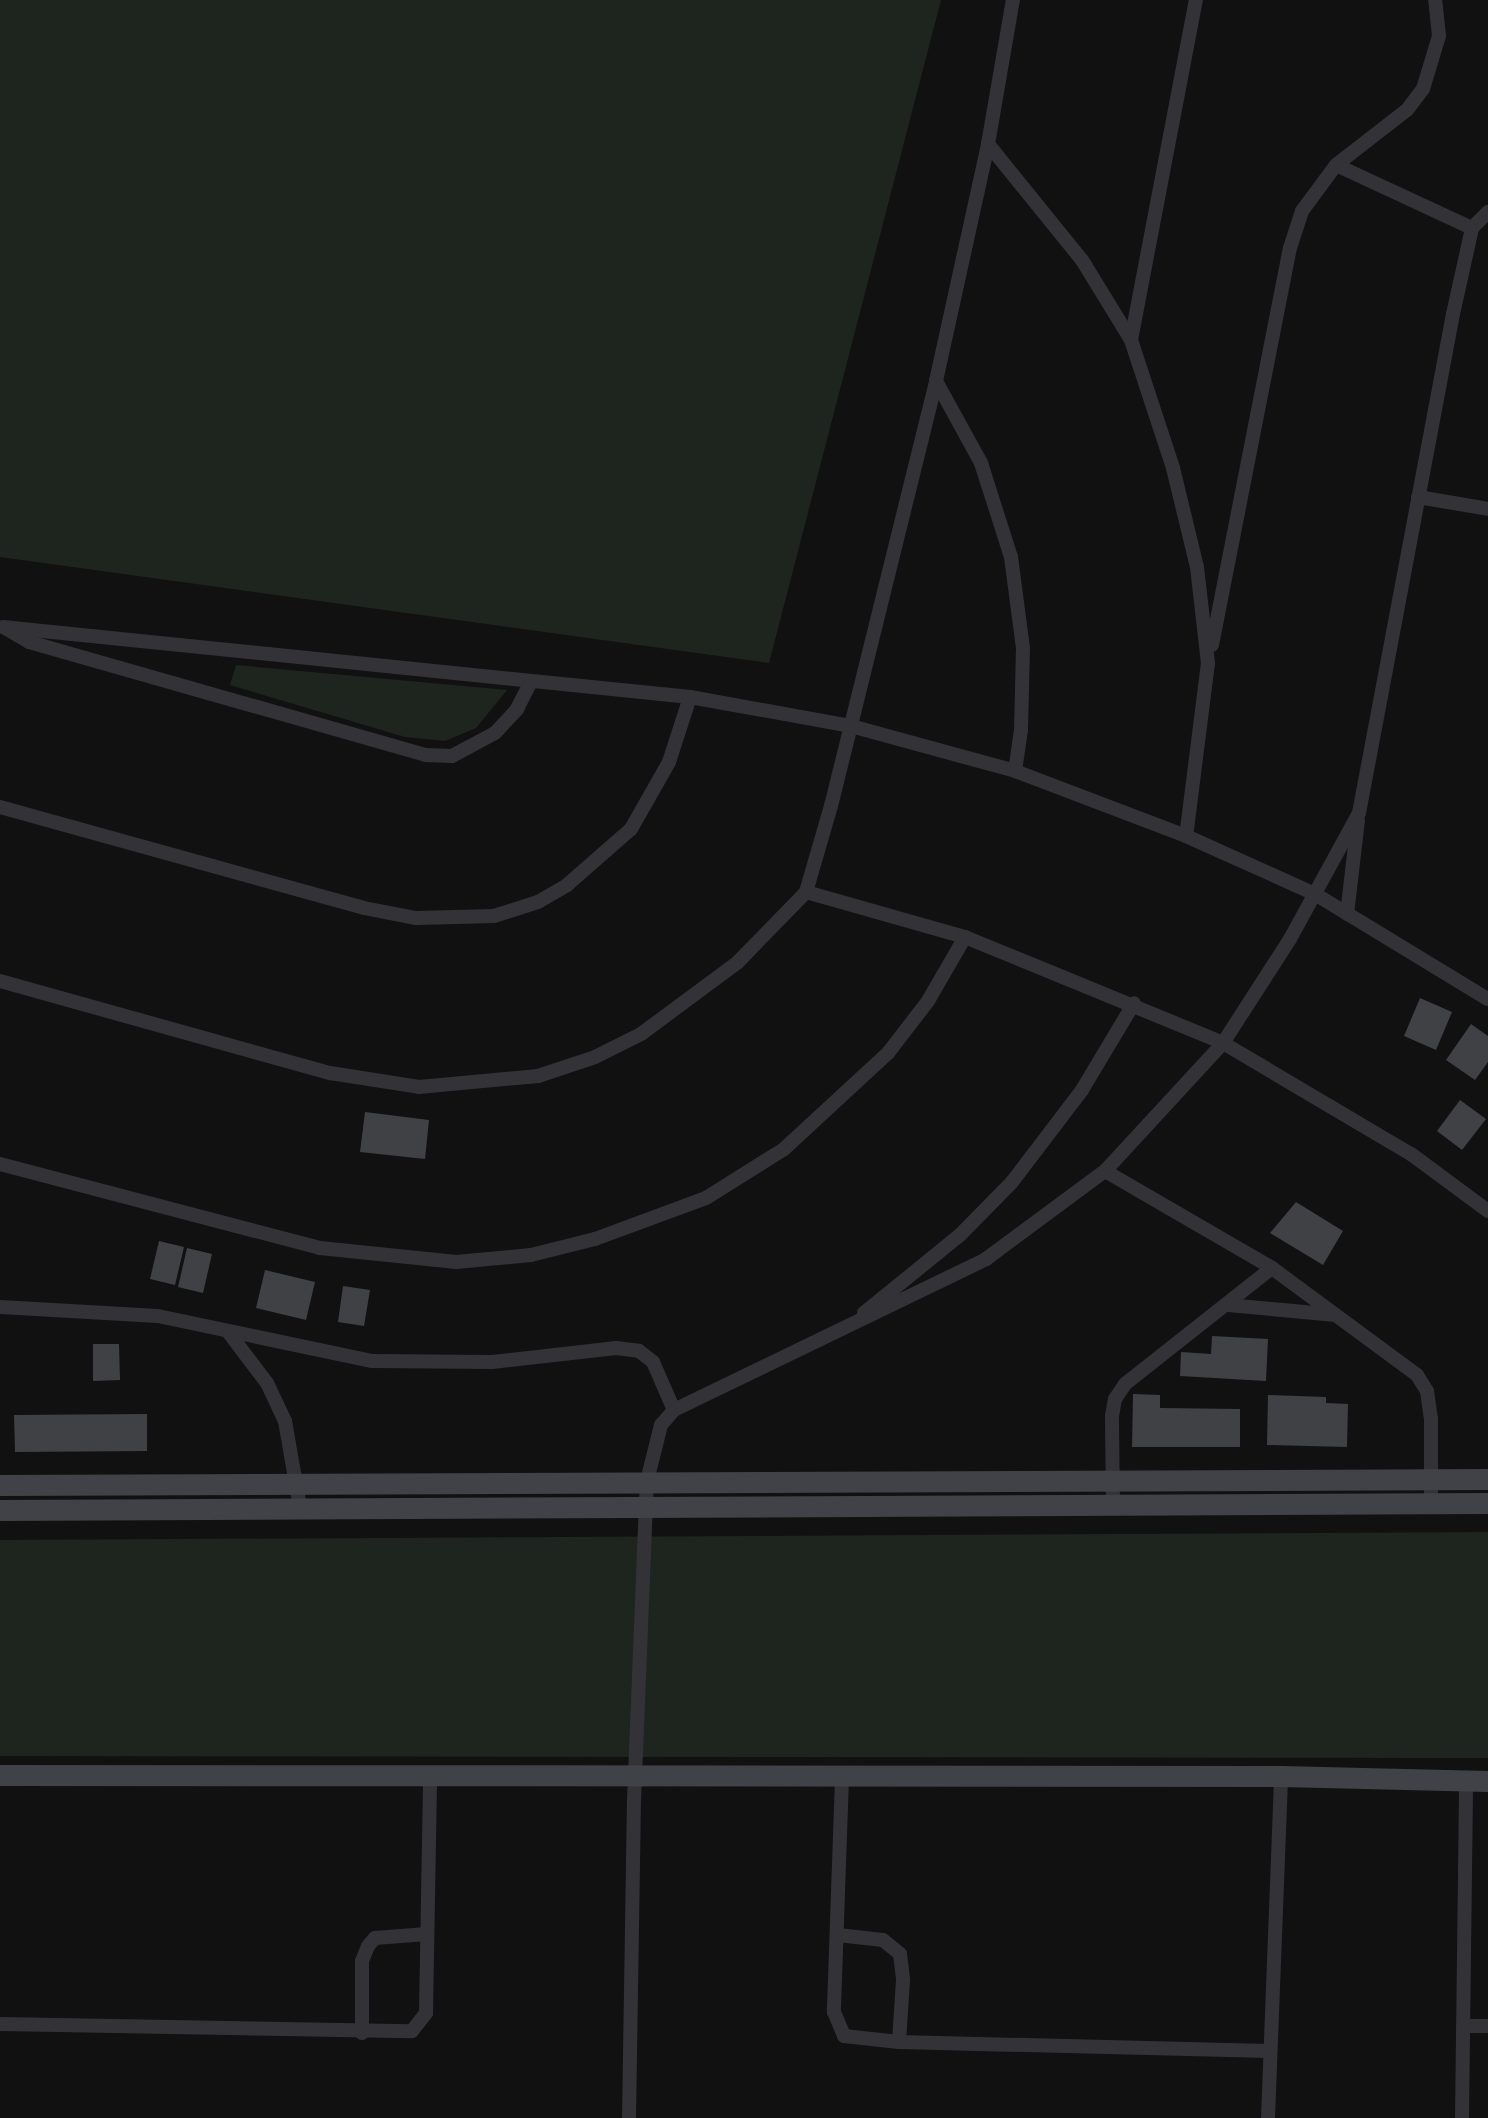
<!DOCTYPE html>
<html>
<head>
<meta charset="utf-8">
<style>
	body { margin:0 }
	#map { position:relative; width:1488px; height:2118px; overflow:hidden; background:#111112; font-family:"Source Sans 3",sans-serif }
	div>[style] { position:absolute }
	.green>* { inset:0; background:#1e251f }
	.building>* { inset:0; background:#404145 }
	.street>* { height:14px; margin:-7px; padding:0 7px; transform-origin:7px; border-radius:7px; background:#333337 }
	.secondary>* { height:21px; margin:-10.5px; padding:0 10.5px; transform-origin:10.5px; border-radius:10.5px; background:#414247 }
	span { translate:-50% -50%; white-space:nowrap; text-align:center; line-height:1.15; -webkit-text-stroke:5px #0c0c0d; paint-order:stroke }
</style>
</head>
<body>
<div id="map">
	<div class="green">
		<div style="clip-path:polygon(0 0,941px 0,769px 663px,0 557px)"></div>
		<div style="clip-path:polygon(236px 665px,507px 690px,476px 728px,445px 741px,405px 737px,230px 685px)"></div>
		<div style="clip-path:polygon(1488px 1532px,1488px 1758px,0 1756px,0 1540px)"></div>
	</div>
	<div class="building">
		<div style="clip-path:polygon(1420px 998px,1452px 1012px,1436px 1050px,1404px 1036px)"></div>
		<div style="clip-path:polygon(1471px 1024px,1488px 1036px,1488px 1062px,1475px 1080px,1446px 1060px)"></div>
		<div style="clip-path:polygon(1460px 1100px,1486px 1119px,1462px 1150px,1437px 1131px)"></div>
		<div style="clip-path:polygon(365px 1112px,429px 1120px,425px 1159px,360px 1152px)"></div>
		<div style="clip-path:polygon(1296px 1202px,1343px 1231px,1323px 1265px,1270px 1233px)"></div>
		<div style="clip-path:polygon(159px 1241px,184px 1247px,175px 1285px,150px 1279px)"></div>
		<div style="clip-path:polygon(187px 1248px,212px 1254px,203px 1293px,178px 1287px)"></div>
		<div style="clip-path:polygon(265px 1270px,315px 1282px,306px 1320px,256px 1308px)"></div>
		<div style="clip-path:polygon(343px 1286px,370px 1290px,364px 1326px,338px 1322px)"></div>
		<div style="clip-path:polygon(1212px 1336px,1268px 1339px,1266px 1381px,1180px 1376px,1181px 1352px,1211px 1354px)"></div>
		<div style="clip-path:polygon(93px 1344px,119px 1344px,120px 1380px,93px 1381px)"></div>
		<div style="clip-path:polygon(1133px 1394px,1160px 1395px,1160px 1408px,1240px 1409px,1240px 1447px,1132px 1447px)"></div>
		<div style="clip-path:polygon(1268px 1395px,1326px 1397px,1326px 1403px,1348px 1404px,1347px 1447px,1267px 1445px)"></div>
		<div style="clip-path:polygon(147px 1414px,147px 1451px,15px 1452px,14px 1415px)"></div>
	</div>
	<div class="street">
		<div style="left:988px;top:144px;width:149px;rotate:51deg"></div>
		<div style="left:1082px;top:260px;width:94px;rotate:58.5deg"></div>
		<div style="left:1131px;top:340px;width:135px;rotate:71.8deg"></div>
		<div style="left:1173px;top:468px;width:102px;rotate:76.4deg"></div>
		<div style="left:1197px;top:567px;width:97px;rotate:83.5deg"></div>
		<div style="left:1208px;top:663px;width:174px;rotate:97.2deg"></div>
		<div style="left:1336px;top:165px;width:150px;rotate:24.9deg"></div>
		<div style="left:1131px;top:340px;width:346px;rotate:-79.2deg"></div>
		<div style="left:936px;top:381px;width:94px;rotate:61.2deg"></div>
		<div style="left:981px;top:463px;width:99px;rotate:72.3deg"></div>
		<div style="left:1011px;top:557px;width:92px;rotate:82.5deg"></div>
		<div style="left:1023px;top:648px;width:82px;rotate:91.4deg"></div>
		<div style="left:1021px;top:730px;width:41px;rotate:98.3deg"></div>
		<div style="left:1418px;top:497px;width:71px;rotate:9.7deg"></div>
		<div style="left:3px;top:627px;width:691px;rotate:5.82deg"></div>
		<div style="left:690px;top:697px;width:164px;rotate:10.2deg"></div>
		<div style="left:851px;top:726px;width:170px;rotate:15.3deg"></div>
		<div style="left:1015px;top:771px;width:183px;rotate:20.8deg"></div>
		<div style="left:1186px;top:836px;width:141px;rotate:24.2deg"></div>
		<div style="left:1315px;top:894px;width:202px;rotate:31.3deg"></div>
		<div style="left:5px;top:628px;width:28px;rotate:30deg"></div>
		<div style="left:29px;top:642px;width:412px;rotate:15.9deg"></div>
		<div style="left:425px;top:755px;width:27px;rotate:2deg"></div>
		<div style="left:452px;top:756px;width:49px;rotate:-28.1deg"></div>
		<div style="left:495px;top:733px;width:33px;rotate:-47deg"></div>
		<div style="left:517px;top:709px;width:31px;rotate:-63deg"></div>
		<div style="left:1212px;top:645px;width:405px;rotate:-78.9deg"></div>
		<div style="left:1290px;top:248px;width:39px;rotate:-72deg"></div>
		<div style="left:1302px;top:211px;width:57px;rotate:-53.5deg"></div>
		<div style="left:1336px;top:165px;width:90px;rotate:-37.8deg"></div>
		<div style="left:1407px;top:110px;width:26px;rotate:-53deg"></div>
		<div style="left:1423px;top:89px;width:55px;rotate:-73.2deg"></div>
		<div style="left:1439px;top:36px;width:36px;rotate:-96deg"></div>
		<div style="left:0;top:807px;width:378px;rotate:15.5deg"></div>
		<div style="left:364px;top:908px;width:53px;rotate:10.9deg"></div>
		<div style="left:416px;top:918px;width:78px;rotate:-1.5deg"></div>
		<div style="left:494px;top:916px;width:46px;rotate:-17.7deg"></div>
		<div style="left:538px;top:902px;width:34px;rotate:-30deg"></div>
		<div style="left:567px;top:885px;width:85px;rotate:-41.2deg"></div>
		<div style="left:631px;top:829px;width:77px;rotate:-60.4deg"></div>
		<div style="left:669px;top:762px;width:68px;rotate:-72.1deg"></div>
		<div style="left:806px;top:892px;width:165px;rotate:15.8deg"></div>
		<div style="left:965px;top:937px;width:279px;rotate:22.3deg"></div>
		<div style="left:1223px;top:1043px;width:218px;rotate:30.6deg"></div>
		<div style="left:1411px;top:1154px;width:96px;rotate:36.5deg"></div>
		<div style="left:1347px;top:914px;width:94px;rotate:-83.3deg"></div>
		<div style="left:0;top:981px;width:343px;rotate:15.6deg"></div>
		<div style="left:330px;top:1073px;width:90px;rotate:8.9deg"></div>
		<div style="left:419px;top:1087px;width:120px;rotate:-5.3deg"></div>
		<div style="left:538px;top:1076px;width:60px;rotate:-18.4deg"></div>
		<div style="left:595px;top:1057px;width:51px;rotate:-26.6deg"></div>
		<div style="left:641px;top:1034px;width:119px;rotate:-36.5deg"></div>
		<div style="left:737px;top:963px;width:99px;rotate:-45.8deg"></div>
		<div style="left:806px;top:892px;width:90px;rotate:-73.8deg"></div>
		<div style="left:831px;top:806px;width:438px;rotate:-76.1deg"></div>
		<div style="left:936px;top:381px;width:243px;rotate:-77.6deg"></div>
		<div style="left:988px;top:144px;width:146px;rotate:-80.2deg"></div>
		<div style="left:0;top:1164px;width:331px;rotate:14.7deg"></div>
		<div style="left:320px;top:1248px;width:137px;rotate:5.9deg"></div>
		<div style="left:456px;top:1262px;width:75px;rotate:-5.3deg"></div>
		<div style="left:531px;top:1255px;width:66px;rotate:-14deg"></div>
		<div style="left:595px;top:1239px;width:118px;rotate:-20.3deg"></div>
		<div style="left:706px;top:1198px;width:92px;rotate:-32.1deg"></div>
		<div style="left:784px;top:1149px;width:142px;rotate:-42.7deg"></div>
		<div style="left:888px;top:1053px;width:66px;rotate:-52.4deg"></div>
		<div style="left:928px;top:1001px;width:74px;rotate:-60deg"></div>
		<div style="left:1105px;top:1171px;width:193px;rotate:30.1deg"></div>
		<div style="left:1272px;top:1268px;width:180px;rotate:36.4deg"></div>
		<div style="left:1417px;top:1375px;width:19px;rotate:58deg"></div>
		<div style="left:1427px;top:1391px;width:27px;rotate:82deg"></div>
		<div style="left:1431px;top:1418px;width:85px;rotate:90deg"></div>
		<div style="left:1228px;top:1305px;width:108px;rotate:5.3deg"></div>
		<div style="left:0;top:1307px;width:158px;rotate:3.3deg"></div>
		<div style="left:158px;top:1316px;width:219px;rotate:11.9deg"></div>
		<div style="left:372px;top:1361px;width:120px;rotate:0.5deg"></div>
		<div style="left:492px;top:1362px;width:125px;rotate:-6.4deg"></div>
		<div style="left:616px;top:1348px;width:23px;rotate:7deg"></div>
		<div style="left:639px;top:1351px;width:18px;rotate:38deg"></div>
		<div style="left:653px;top:1362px;width:52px;rotate:66.4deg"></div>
		<div style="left:864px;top:1313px;width:124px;rotate:-39.1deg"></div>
		<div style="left:960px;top:1235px;width:74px;rotate:-45.5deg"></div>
		<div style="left:1012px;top:1182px;width:116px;rotate:-52.7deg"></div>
		<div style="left:1082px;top:1090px;width:101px;rotate:-59.1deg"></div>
		<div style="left:229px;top:1333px;width:63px;rotate:52.8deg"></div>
		<div style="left:267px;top:1383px;width:42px;rotate:64.7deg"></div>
		<div style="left:285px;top:1421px;width:87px;rotate:80.1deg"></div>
		<div style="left:1113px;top:1504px;width:88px;rotate:-90.7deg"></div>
		<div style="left:1112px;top:1416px;width:17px;rotate:-80deg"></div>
		<div style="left:1115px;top:1399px;width:18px;rotate:-56deg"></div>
		<div style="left:1125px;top:1384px;width:187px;rotate:-38.3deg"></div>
		<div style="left:842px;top:1778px;width:234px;rotate:92deg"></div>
		<div style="left:834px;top:2012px;width:26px;rotate:67deg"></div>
		<div style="left:844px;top:2036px;width:55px;rotate:6.2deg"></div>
		<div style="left:899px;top:2042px;width:370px;rotate:1.4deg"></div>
		<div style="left:838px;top:1935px;width:45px;rotate:6.3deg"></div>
		<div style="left:883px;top:1940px;width:22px;rotate:39deg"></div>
		<div style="left:900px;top:1954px;width:26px;rotate:83deg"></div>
		<div style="left:903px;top:1980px;width:62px;rotate:93.7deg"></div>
		<div style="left:0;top:2024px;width:412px;rotate:1deg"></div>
		<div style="left:412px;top:2031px;width:23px;rotate:-52deg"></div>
		<div style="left:426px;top:2013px;width:238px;rotate:-89deg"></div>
		<div style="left:1465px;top:2026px;width:23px"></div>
		<div style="left:362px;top:2033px;width:72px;rotate:-90deg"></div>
		<div style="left:362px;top:1961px;width:16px;rotate:-68deg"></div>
		<div style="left:368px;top:1946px;width:11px;rotate:-49deg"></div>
		<div style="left:375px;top:1938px;width:52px;rotate:-4.4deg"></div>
		<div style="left:629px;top:2118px;width:317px;rotate:-89.1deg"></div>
		<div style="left:634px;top:1801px;width:320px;rotate:-87.7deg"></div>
		<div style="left:647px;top:1481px;width:58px;rotate:-76deg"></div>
		<div style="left:661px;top:1425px;width:20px;rotate:-49deg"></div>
		<div style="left:674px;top:1410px;width:347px;rotate:-25.8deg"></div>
		<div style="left:986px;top:1259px;width:148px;rotate:-36.5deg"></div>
		<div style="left:1105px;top:1171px;width:174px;rotate:-47.3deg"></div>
		<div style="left:1223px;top:1043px;width:124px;rotate:-57.2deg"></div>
		<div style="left:1290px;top:939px;width:144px;rotate:-61.3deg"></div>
		<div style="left:1359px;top:813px;width:508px;rotate:-79.33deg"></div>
		<div style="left:1453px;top:314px;width:88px;rotate:-77.5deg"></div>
		<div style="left:1472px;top:228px;width:23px;rotate:-45deg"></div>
		<div style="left:1268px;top:2118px;width:342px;rotate:-87.8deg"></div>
		<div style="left:1462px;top:2118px;width:337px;rotate:-89.3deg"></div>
	</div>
	<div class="secondary">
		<div style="left:0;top:1485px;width:1488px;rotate:-0.23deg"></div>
		<div style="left:0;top:1510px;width:1488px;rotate:-0.27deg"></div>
		<div style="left:0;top:1775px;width:1281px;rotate:0.04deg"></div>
		<div style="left:1281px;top:1776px;width:207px;rotate:1.4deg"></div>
	</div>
</div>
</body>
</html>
